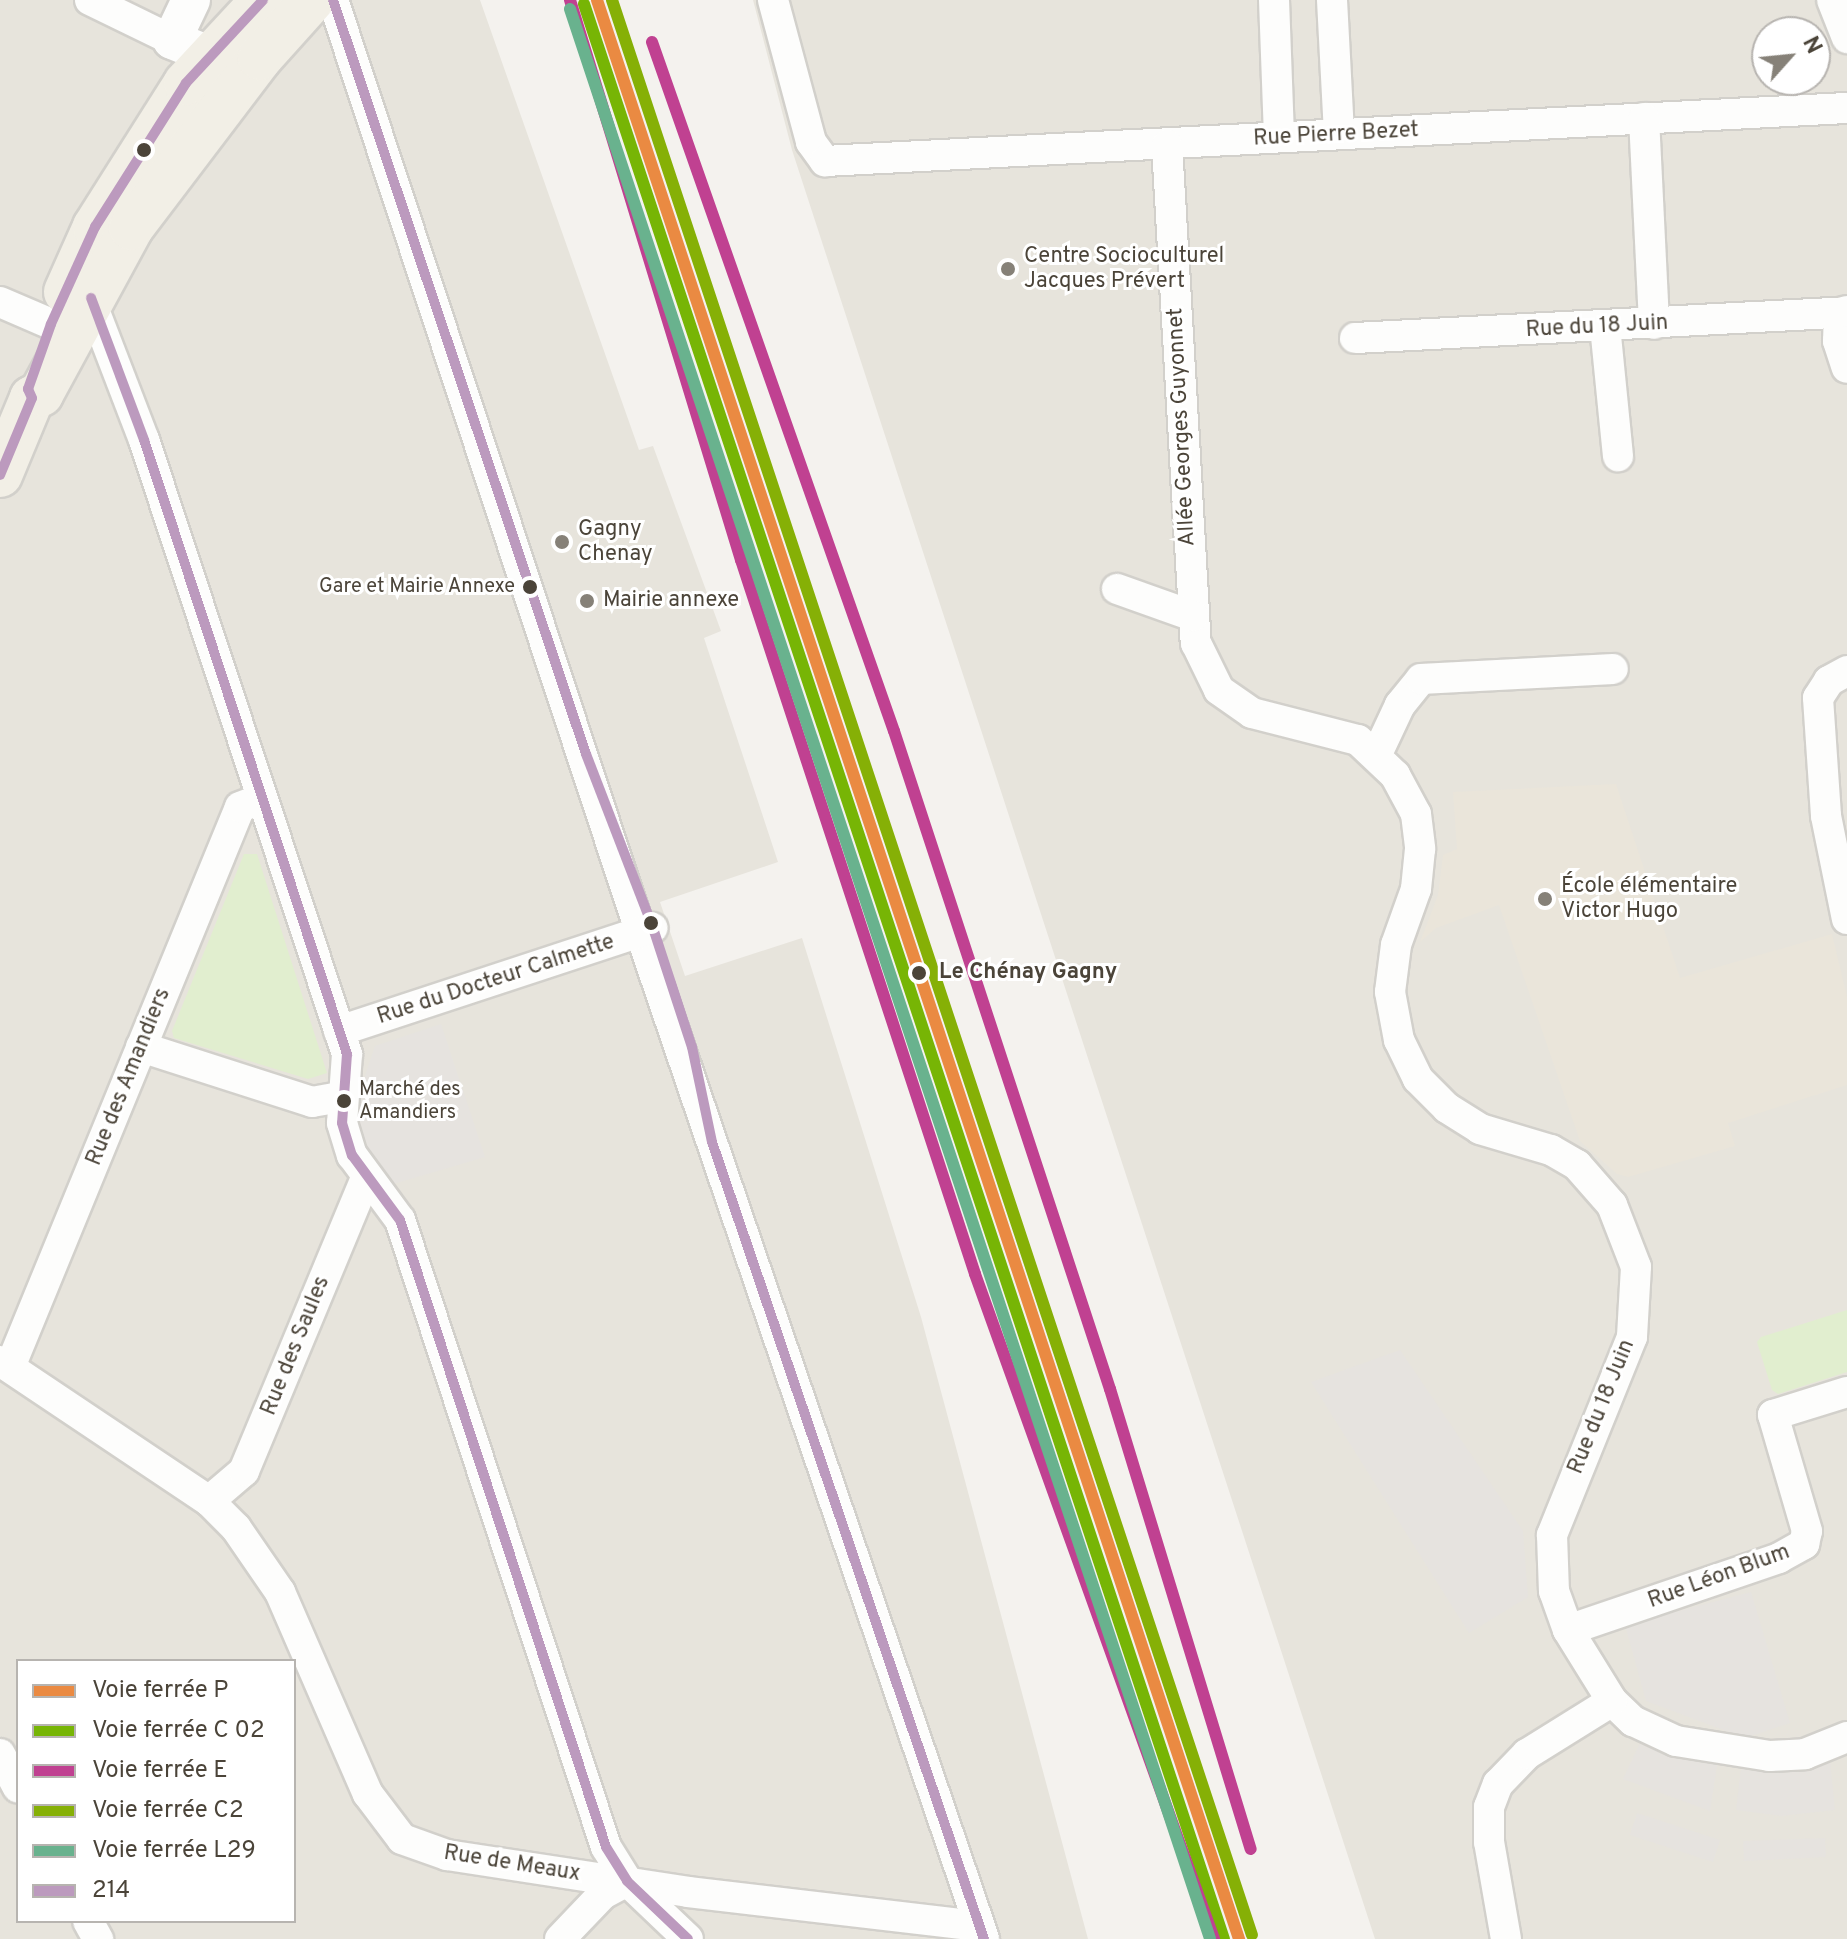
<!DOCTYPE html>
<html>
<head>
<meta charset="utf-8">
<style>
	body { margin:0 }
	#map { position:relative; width:1847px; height:1939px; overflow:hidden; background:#f4f2ee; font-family:Overpass,sans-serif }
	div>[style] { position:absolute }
	.residential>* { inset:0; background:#e7e4dc }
	.education>* { inset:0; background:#eae5da }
	.green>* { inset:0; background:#e1eecf }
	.parking>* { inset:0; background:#e6e3df }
	.roads { filter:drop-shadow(2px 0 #d2d0cb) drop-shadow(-2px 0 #d2d0cb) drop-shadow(0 2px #d2d0cb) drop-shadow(0 -2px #d2d0cb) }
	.minor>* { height:30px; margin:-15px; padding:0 15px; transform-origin:15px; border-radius:15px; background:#fdfdfc }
	.tertiary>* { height:38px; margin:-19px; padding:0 19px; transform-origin:19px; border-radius:19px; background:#fdfdfc }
	.primary>* { height:44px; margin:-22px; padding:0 22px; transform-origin:22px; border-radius:22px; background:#f2efe6 }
	.bus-1>* { height:10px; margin:-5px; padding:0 5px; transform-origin:5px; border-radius:5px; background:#bc9abe }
	.rail-1>* { height:12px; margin:-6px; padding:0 6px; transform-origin:6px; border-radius:6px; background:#ea8a42 }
	.rail-2>* { height:12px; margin:-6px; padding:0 6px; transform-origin:6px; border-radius:6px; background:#77b505 }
	.rail-3>* { height:12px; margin:-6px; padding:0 6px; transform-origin:6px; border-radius:6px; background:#c04191 }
	.rail-4>* { height:12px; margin:-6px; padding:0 6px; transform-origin:6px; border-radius:6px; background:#86b006 }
	.rail-5>* { height:12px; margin:-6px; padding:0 6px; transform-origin:6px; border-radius:6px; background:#69b28e }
	.dots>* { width:22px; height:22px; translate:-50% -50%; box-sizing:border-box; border:4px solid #fff; border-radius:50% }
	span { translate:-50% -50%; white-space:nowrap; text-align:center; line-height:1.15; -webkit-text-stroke:6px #fff; paint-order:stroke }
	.bus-label { font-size:20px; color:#4b4439 }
	.right { translate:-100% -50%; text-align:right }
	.left { translate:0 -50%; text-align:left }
	.street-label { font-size:22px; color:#4b4439 }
	.poi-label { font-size:22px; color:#4b4439 }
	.stop-label { font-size:22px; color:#4b4439; font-weight:700 }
	.legend { position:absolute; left:16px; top:1659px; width:280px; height:264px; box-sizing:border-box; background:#fff; border:2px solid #b7b4b0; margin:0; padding:10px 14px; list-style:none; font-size:24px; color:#4b4439 }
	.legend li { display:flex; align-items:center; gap:16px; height:40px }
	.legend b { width:40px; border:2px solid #b7b4b0 }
	.north { position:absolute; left:1751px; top:16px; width:80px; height:80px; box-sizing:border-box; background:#fff; border:2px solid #b7b4b0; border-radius:50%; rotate:63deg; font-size:22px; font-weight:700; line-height:32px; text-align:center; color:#4b4439 }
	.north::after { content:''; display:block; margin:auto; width:28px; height:36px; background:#868178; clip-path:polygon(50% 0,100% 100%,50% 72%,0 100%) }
</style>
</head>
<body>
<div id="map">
	<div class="residential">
		<div style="clip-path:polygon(evenodd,0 0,480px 0,639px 450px,653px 446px,721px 631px,704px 638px,778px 862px,660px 902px,685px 976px,802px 938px,921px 1317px,1088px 1939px,0 1939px,0 0,18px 1661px,294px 1661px,294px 1921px,18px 1921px,18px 1661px)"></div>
		<div style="clip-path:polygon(evenodd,753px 0,1847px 0,1847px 1939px,1375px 1939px,792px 150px,753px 0,1767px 32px,1815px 32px,1815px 80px,1767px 80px,1767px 32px)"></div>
	</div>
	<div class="education">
		<div style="clip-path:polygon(1616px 784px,1680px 978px,1832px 934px,1847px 997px,1847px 1085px,1728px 1123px,1735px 1146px,1628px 1177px,1617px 1174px,1580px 1141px,1499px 905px,1436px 928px,1420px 942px,1438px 895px,1443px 855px,1457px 849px,1453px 792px)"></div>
	</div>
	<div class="green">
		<div style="clip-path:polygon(244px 854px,257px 854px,327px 1073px,308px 1079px,174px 1038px,172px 1031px)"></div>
		<div style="clip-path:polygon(1847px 1310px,1847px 1372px,1778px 1394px,1772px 1390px,1757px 1342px,1761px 1337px)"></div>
	</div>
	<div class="parking">
		<div style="clip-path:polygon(441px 1024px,485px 1157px,390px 1185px,364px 1143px,358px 1117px,363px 1082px,375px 1046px)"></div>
		<div style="clip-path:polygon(1400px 1350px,1523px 1531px,1528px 1597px,1469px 1633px,1311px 1382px)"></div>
		<div style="clip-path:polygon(1751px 1592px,1790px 1723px,1745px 1738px,1646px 1701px,1625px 1625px)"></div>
		<div style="clip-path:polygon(1642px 1739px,1718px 1759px,1710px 1811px,1623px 1779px)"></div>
		<div style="clip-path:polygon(1830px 1761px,1835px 1810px,1781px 1816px,1736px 1810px,1741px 1768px,1789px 1771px)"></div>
		<div style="clip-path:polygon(1637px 1813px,1720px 1840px,1713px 1862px,1630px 1835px)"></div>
		<div style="clip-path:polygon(1825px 1838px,1826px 1857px,1744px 1861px,1743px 1841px)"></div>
	</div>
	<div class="roads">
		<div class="minor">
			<div style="left:90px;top:0;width:91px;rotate:26deg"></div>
			<div style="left:333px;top:0;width:1012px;rotate:71.74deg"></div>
			<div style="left:650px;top:961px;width:1033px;rotate:71.14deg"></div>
			<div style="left:773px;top:0;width:147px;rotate:75deg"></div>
			<div style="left:811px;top:142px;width:24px;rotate:54deg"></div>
			<div style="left:825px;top:161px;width:1023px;rotate:-2.97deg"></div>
			<div style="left:1274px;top:0;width:137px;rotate:87.9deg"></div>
			<div style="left:1332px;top:0;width:134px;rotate:87deg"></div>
			<div style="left:1832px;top:0;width:41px;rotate:68.5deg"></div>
			<div style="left:1644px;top:118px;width:206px;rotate:87.2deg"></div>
			<div style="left:1167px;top:145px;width:499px;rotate:86.7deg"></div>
			<div style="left:1196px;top:643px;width:52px;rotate:63.9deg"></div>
			<div style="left:1219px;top:690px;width:40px;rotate:34.9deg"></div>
			<div style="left:1252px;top:713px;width:109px;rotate:14.3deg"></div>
			<div style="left:1358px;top:740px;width:51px;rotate:43.4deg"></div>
			<div style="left:1395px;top:775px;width:44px;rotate:61.7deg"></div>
			<div style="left:1416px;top:814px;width:35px;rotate:83deg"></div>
			<div style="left:1420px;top:849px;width:40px;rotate:95.7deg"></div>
			<div style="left:1416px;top:889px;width:59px;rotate:109.7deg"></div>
			<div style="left:1396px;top:945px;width:47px;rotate:97.3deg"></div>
			<div style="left:1390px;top:992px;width:49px;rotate:79.4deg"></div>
			<div style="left:1399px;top:1040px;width:43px;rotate:64deg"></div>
			<div style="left:1418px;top:1079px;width:41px;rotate:45deg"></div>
			<div style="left:1447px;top:1108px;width:39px;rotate:32deg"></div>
			<div style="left:1480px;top:1129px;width:74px;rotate:16.5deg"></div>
			<div style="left:1551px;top:1150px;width:30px;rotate:30deg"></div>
			<div style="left:1577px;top:1165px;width:53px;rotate:48.8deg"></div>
			<div style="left:1612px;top:1205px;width:66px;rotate:68.8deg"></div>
			<div style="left:1636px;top:1267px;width:70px;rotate:93.3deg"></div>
			<div style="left:1632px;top:1337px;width:214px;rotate:112deg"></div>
			<div style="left:1552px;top:1535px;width:56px;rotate:88deg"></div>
			<div style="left:1554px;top:1591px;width:41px;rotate:70.3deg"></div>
			<div style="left:1568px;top:1630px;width:84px;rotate:58.2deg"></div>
			<div style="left:1612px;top:1701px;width:29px;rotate:44deg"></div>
			<div style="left:1633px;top:1721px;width:47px;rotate:24.9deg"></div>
			<div style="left:1676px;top:1741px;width:95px;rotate:9.1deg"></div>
			<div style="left:1770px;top:1756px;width:35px;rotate:-3deg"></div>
			<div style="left:1805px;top:1754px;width:45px;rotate:-22deg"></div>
			<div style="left:86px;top:289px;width:162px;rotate:69deg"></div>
			<div style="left:144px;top:440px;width:647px;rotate:71.71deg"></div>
			<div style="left:347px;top:1054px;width:69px;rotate:94.1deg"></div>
			<div style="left:342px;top:1123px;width:34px;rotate:73deg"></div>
			<div style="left:352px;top:1155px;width:81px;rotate:53.6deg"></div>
			<div style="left:400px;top:1220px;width:660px;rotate:71.81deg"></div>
			<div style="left:606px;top:1847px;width:40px;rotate:58deg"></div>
			<div style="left:627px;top:1881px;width:84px;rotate:43.6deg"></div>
			<div style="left:0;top:302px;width:56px;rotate:23.3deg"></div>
			<div style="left:51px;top:324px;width:31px;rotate:-13deg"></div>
			<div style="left:1847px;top:311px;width:8px;rotate:166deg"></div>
			<div style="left:1839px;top:313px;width:28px;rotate:92deg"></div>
			<div style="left:1838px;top:341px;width:28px;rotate:72deg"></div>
			<div style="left:1605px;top:326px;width:131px;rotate:84.3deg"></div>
			<div style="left:1355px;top:338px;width:485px;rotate:-3deg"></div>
			<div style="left:1117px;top:589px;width:81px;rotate:19.6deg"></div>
			<div style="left:1847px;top:671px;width:21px;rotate:151deg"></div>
			<div style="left:1829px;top:681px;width:20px;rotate:123deg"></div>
			<div style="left:1818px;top:698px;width:118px;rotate:86.1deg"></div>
			<div style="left:1826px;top:816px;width:105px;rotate:78.5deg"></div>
			<div style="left:1377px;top:754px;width:54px;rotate:-64.9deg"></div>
			<div style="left:1400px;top:705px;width:33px;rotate:-51deg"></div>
			<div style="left:1421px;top:679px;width:192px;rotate:-3deg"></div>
			<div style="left:339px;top:1031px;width:330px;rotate:-18.2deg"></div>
			<div style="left:141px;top:1047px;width:180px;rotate:17.8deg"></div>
			<div style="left:312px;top:1102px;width:28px;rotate:-10deg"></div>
			<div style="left:0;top:1361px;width:252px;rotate:33.8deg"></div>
			<div style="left:209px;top:1501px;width:38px;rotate:45deg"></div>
			<div style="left:236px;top:1528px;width:78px;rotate:55.5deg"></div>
			<div style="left:280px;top:1592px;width:220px;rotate:66.5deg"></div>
			<div style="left:368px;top:1794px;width:56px;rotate:52.9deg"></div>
			<div style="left:402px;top:1839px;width:48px;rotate:19.6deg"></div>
			<div style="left:447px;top:1855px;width:244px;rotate:8.7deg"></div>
			<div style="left:688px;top:1892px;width:291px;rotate:6.7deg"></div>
			<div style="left:10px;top:1367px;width:605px;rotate:-67.67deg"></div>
			<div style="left:240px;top:807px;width:22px;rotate:-21deg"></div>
			<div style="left:209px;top:1501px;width:46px;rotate:-40.6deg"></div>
			<div style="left:244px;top:1471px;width:317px;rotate:-67.4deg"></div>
			<div style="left:1568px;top:1630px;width:223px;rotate:-18.8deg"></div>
			<div style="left:1779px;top:1558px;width:29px;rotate:-29deg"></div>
			<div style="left:1804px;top:1544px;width:13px;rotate:-77deg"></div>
			<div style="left:1807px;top:1531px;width:121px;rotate:-106.3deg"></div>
			<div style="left:1773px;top:1415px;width:77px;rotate:-17.3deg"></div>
			<div style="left:0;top:1754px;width:38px;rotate:62deg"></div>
			<div style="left:88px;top:1921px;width:21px;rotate:61deg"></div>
			<div style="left:560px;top:1939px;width:62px;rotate:-46.3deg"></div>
			<div style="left:603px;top:1894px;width:27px;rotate:-28deg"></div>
			<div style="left:1506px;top:1939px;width:98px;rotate:-99.9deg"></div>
			<div style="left:1489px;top:1842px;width:35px;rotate:-90deg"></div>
			<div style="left:1489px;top:1807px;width:25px;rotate:-69deg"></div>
			<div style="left:1498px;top:1784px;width:42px;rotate:-46deg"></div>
			<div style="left:1527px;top:1754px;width:100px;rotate:-31.9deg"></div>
		</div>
		<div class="tertiary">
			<div style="left:191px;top:0;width:44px;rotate:115.4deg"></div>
			<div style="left:172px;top:40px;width:69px;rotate:22.1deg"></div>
		</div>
		<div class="primary">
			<div style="left:66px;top:292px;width:71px;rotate:-66deg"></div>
			<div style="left:95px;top:227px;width:170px;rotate:-57.7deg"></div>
			<div style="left:186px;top:83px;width:113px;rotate:-47.1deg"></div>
			<div style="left:0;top:475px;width:83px;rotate:-67.4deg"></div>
			<div style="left:32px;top:398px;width:10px;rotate:-24deg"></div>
			<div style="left:41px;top:394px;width:189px;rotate:-61.5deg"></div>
			<div style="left:131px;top:228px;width:213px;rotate:-52.8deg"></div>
			<div style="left:260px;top:58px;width:78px;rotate:-48.1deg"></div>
		</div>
	</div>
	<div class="bus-1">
		<div style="left:333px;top:0;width:795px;rotate:71.45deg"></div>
		<div style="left:586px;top:754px;width:186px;rotate:68.9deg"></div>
		<div style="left:653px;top:928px;width:125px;rotate:71.9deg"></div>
		<div style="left:692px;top:1047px;width:97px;rotate:78.1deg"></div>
		<div style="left:712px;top:1142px;width:842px;rotate:71.16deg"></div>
		<div style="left:91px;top:298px;width:152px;rotate:69.5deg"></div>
		<div style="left:144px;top:440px;width:647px;rotate:71.71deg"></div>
		<div style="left:347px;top:1054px;width:69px;rotate:94.1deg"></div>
		<div style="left:342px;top:1123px;width:34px;rotate:73deg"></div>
		<div style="left:352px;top:1155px;width:81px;rotate:53.6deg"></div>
		<div style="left:400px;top:1220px;width:660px;rotate:71.81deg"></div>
		<div style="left:606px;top:1847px;width:40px;rotate:58deg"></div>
		<div style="left:627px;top:1881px;width:84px;rotate:43.6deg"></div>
		<div style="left:0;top:475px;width:83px;rotate:-67.4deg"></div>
		<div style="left:32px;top:398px;width:10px;rotate:-114deg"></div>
		<div style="left:28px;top:389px;width:69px;rotate:-70.5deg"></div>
		<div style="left:51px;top:324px;width:107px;rotate:-65.6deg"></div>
		<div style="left:95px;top:227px;width:170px;rotate:-57.7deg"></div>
		<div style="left:186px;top:83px;width:113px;rotate:-47.1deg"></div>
	</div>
	<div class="rail-1">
		<div style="left:597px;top:0;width:2043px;rotate:71.68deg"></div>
	</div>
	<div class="rail-2">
		<div style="left:584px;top:4px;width:2038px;rotate:71.7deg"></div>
	</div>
	<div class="rail-3">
		<div style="left:570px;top:0;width:586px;rotate:73.02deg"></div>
		<div style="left:741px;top:560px;width:751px;rotate:71.85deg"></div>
		<div style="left:975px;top:1274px;width:707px;rotate:70.23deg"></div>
		<div style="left:652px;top:42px;width:730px;rotate:70.65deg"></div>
		<div style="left:894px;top:731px;width:693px;rotate:71.83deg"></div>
		<div style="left:1110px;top:1389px;width:481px;rotate:73deg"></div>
	</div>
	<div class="rail-4">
		<div style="left:612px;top:0;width:2038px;rotate:71.7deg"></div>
	</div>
	<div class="rail-5">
		<div style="left:570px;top:9px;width:2033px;rotate:71.65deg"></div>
	</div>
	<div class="dots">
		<div style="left:144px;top:150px;background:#4b4439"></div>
		<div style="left:1008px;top:269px;background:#868178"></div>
		<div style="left:562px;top:542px;background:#868178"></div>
		<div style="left:530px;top:587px;background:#4b4439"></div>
		<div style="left:587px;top:601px;background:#868178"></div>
		<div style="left:1545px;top:899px;background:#868178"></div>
		<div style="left:651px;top:923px;background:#4b4439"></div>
		<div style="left:919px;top:973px;background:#4b4439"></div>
		<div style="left:344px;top:1101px;background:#4b4439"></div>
	</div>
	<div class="bus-label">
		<span class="right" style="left:515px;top:587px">Gare et Mairie Annexe</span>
		<span class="left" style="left:359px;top:1102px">Marché des<br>Amandiers</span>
	</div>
	<div class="street-label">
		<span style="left:1336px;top:135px;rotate:-3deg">Rue Pierre Bezet</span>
		<span style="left:1597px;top:327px;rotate:-3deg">Rue du 18 Juin</span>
		<span style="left:1182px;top:427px;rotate:-93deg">Allée Georges Guyonnet</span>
		<span style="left:496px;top:980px;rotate:-18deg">Rue du Docteur Calmette</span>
		<span style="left:129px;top:1077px;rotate:-68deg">Rue des Amandiers</span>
		<span style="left:296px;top:1346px;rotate:-68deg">Rue des Saules</span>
		<span style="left:1602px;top:1407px;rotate:-68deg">Rue du 18 Juin</span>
		<span style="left:1719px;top:1577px;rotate:-20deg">Rue Léon Blum</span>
		<span style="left:512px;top:1864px;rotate:9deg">Rue de Meaux</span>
	</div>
	<div class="poi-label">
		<span class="left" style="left:1024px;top:269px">Centre Socioculturel<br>Jacques Prévert</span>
		<span class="left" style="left:578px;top:542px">Gagny<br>Chenay</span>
		<span class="left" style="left:603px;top:601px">Mairie annexe</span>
		<span class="left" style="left:1561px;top:899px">École élémentaire<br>Victor Hugo</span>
	</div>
	<div class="stop-label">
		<span class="left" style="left:939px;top:973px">Le Chénay Gagny</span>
	</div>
	<ul class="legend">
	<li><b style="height:10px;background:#ea8a42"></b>Voie ferrée P</li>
	<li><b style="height:10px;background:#77b505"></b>Voie ferrée C 02</li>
	<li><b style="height:10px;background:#c04191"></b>Voie ferrée E</li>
	<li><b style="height:10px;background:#86b006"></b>Voie ferrée C2</li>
	<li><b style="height:10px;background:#69b28e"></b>Voie ferrée L29</li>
	<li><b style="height:10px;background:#bc9abe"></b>214</li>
	</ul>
	<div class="north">N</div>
</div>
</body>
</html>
